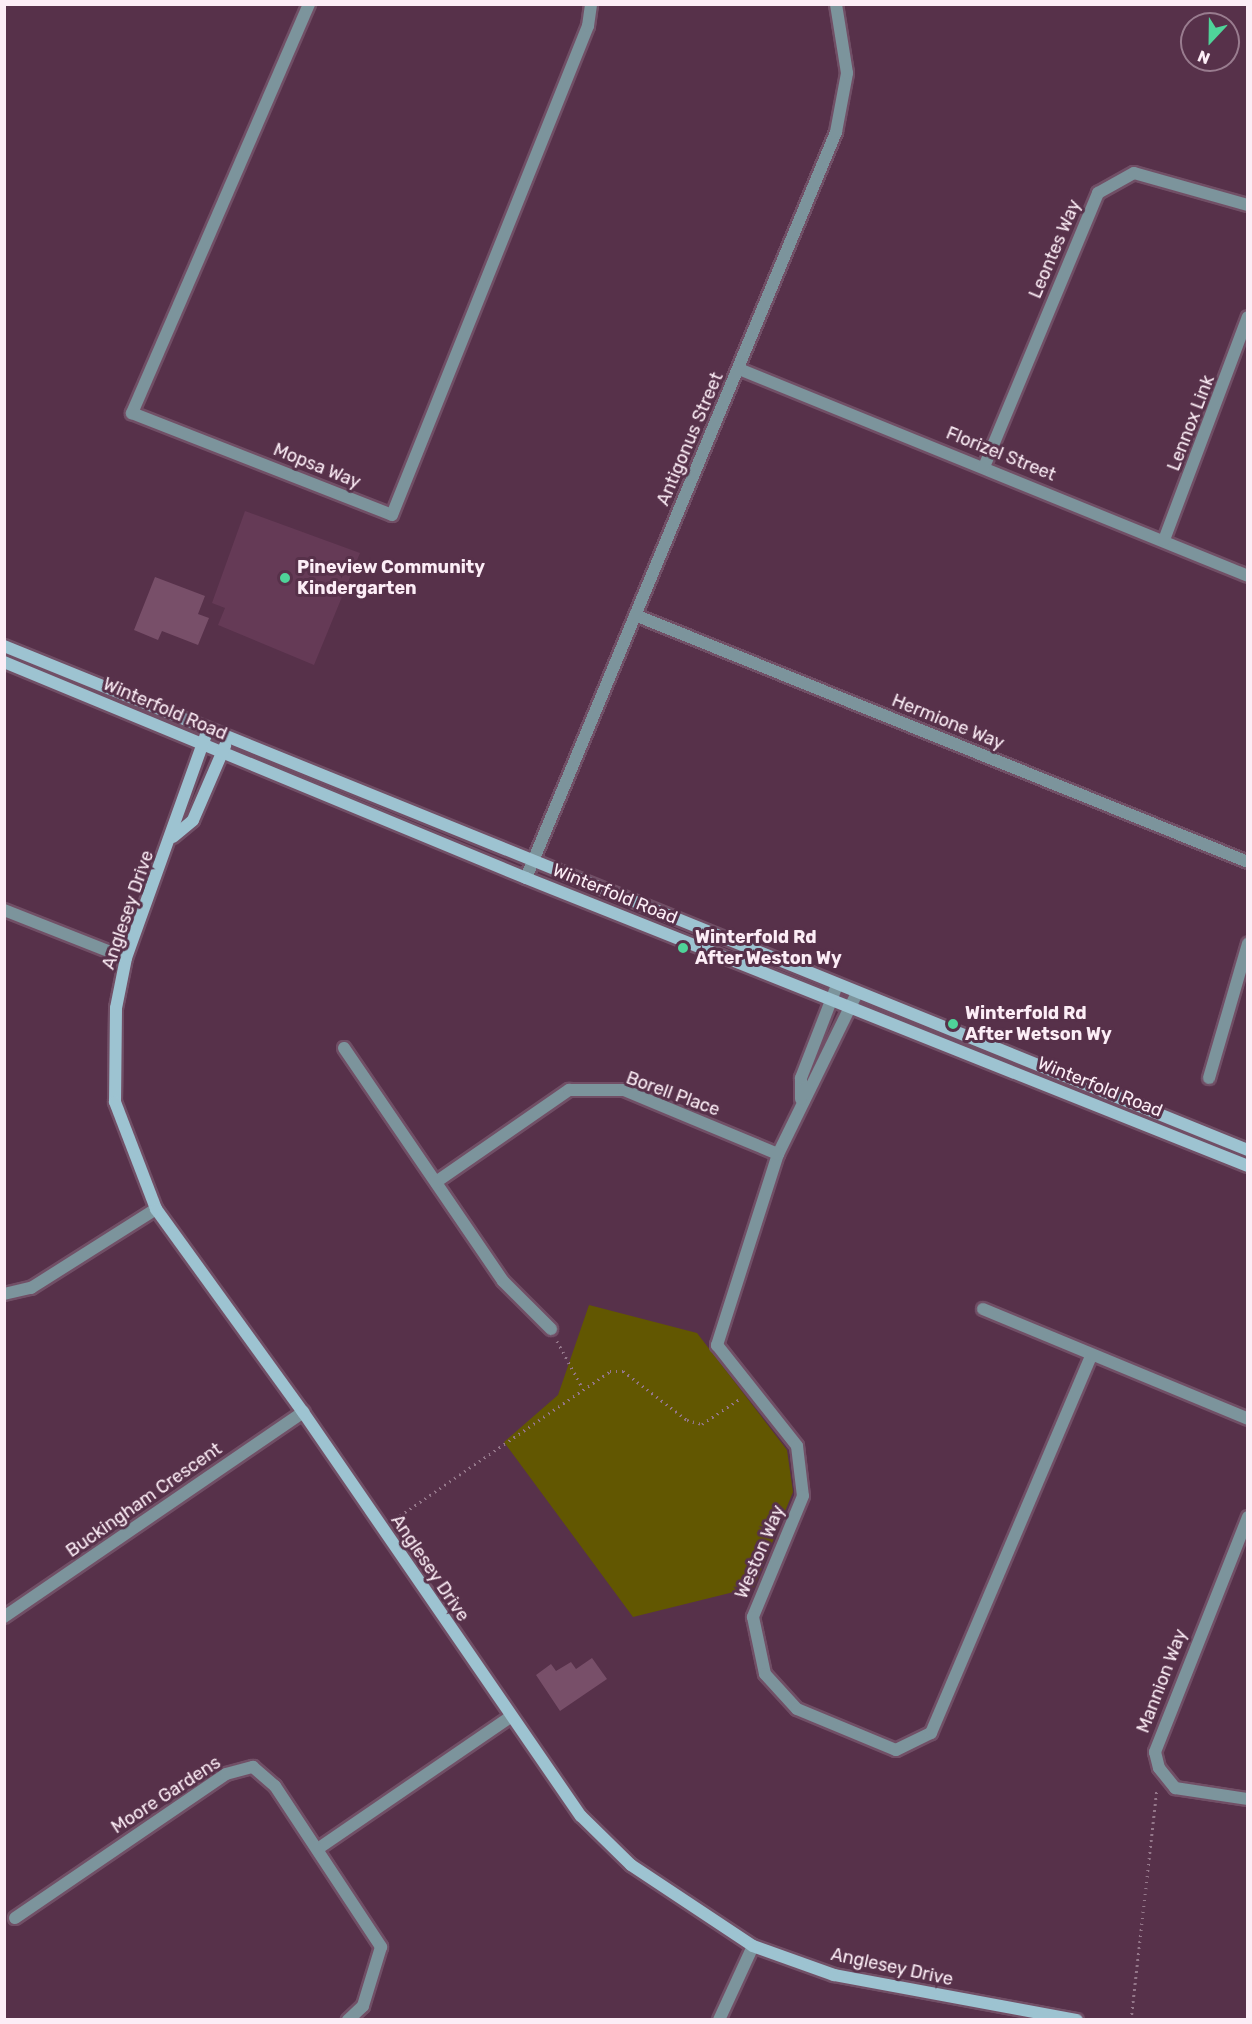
<!DOCTYPE html>
<html>
<head>
<meta charset="utf-8">
<style>
	body { margin:0 }
	#map { position:relative; width:1252px; height:2024px; overflow:hidden; background:#57314a; font-family:Rubik,sans-serif }
	div>[style] { position:absolute }
	.built>* { inset:0; background:#653a56 }
	.green>* { inset:0; background:#625701 }
	.building>* { inset:0; background:#784f69 }
	.path>* { height:3px; margin-top:-1.5px; transform-origin:0; background:repeating-linear-gradient(90deg,#94778a 0 1.5px,transparent 0 6px) }
	.roads { filter:drop-shadow(2px 0 #714f66) drop-shadow(-2px 0 #714f66) drop-shadow(0 2px #714f66) drop-shadow(0 -2px #714f66) }
	.street>* { height:12px; margin:-6px; padding:0 6px; transform-origin:6px; border-radius:6px; background:#7c949c }
	.secondary>* { height:12px; margin:-6px; padding:0 6px; transform-origin:6px; border-radius:6px; background:#9dc3d1 }
	.dots>* { width:16px; height:16px; translate:-50% -50%; box-sizing:border-box; border:3px solid #57314a; border-radius:50% }
	span { translate:-50% -50%; white-space:nowrap; text-align:center; line-height:1.15; -webkit-text-stroke:6px #57314a; paint-order:stroke }
	.street-label { font-size:18px; color:#fcedf6 }
	.poi-label { font-size:18px; color:#fcedf6; font-weight:700 }
	.left { translate:0 -50%; text-align:left }
	.frame { position:absolute; inset:0; border:6px solid #fcedf6; pointer-events:none }
	.north { position:absolute; left:1180px; top:12px; width:60px; height:60px; box-sizing:border-box; background:#57314a; border:2px solid #997c8f; border-radius:50%; rotate:202deg; font-size:16px; font-weight:700; line-height:24px; text-align:center; color:#fcedf6 }
	.north::after { content:''; display:block; margin:auto; width:21px; height:27px; background:#4fd399; clip-path:polygon(50% 0,100% 100%,50% 72%,0 100%) }
</style>
</head>
<body>
<div id="map">
	<div class="built">
		<div style="clip-path:polygon(245px 511px,360px 553px,314px 665px,218px 625px,225px 608px,212px 603px)"></div>
	</div>
	<div class="green">
		<div style="clip-path:polygon(589px 1305px,697px 1333px,787px 1450px,793px 1492px,754px 1587px,633px 1617px,504px 1442px,558px 1395px)"></div>
	</div>
	<div class="building">
		<div style="clip-path:polygon(155px 577px,205px 596px,198px 614px,209px 618px,198px 645px,162px 631px,158px 640px,134px 630px)"></div>
		<div style="clip-path:polygon(592px 1658px,607px 1679px,560px 1711px,536px 1675px,551px 1664px,556px 1671px,571px 1662px,576px 1669px)"></div>
	</div>
	<div class="path">
		<div style="left:557px;top:1341px;width:52px;rotate:61.5deg"></div>
		<div style="left:395px;top:1519px;width:261px;rotate:-34.5deg"></div>
		<div style="left:610px;top:1371px;width:13px"></div>
		<div style="left:623px;top:1371px;width:81px;rotate:37.4deg"></div>
		<div style="left:687px;top:1420px;width:16px;rotate:15deg"></div>
		<div style="left:702px;top:1424px;width:47px;rotate:-33.7deg"></div>
		<div style="left:1131px;top:2020px;width:231px;rotate:-83.6deg"></div>
	</div>
	<div class="roads">
		<div class="street">
			<div style="left:309px;top:4px;width:446px;rotate:113.4deg"></div>
			<div style="left:132px;top:413px;width:279px;rotate:21.4deg"></div>
			<div style="left:392px;top:515px;width:527px;rotate:-68.16deg"></div>
			<div style="left:588px;top:26px;width:22px;rotate:-82deg"></div>
			<div style="left:739px;top:369px;width:549px;rotate:22.13deg"></div>
			<div style="left:984px;top:467px;width:297px;rotate:-67.4deg"></div>
			<div style="left:1098px;top:193px;width:41px;rotate:-29.1deg"></div>
			<div style="left:1134px;top:173px;width:118px;rotate:15.7deg"></div>
			<div style="left:1164px;top:540px;width:238px;rotate:-69.4deg"></div>
			<div style="left:635px;top:615px;width:661px;rotate:21.95deg"></div>
			<div style="left:526px;top:878px;width:808px;rotate:-67.43deg"></div>
			<div style="left:836px;top:132px;width:60px;rotate:-79.4deg"></div>
			<div style="left:847px;top:73px;width:70px;rotate:-99.1deg"></div>
			<div style="left:4px;top:910px;width:131px;rotate:21.5deg"></div>
			<div style="left:857px;top:993px;width:179px;rotate:116.1deg"></div>
			<div style="left:778px;top:1154px;width:201px;rotate:107.7deg"></div>
			<div style="left:717px;top:1345px;width:129px;rotate:51.6deg"></div>
			<div style="left:797px;top:1446px;width:50px;rotate:83.2deg"></div>
			<div style="left:803px;top:1496px;width:131px;rotate:112.5deg"></div>
			<div style="left:753px;top:1617px;width:58px;rotate:78.1deg"></div>
			<div style="left:765px;top:1674px;width:47px;rotate:47.6deg"></div>
			<div style="left:797px;top:1709px;width:107px;rotate:22.5deg"></div>
			<div style="left:896px;top:1750px;width:39px;rotate:-26deg"></div>
			<div style="left:931px;top:1733px;width:410px;rotate:-67deg"></div>
			<div style="left:344px;top:1048px;width:282px;rotate:55.7deg"></div>
			<div style="left:503px;top:1281px;width:68px;rotate:45deg"></div>
			<div style="left:1209px;top:1078px;width:140px;rotate:-73.8deg"></div>
			<div style="left:801px;top:1099px;width:21px;rotate:-90deg"></div>
			<div style="left:801px;top:1078px;width:100px;rotate:-68.8deg"></div>
			<div style="left:436px;top:1182px;width:162px;rotate:-34.7deg"></div>
			<div style="left:569px;top:1090px;width:55px"></div>
			<div style="left:624px;top:1090px;width:167px;rotate:22.6deg"></div>
			<div style="left:4px;top:1294px;width:28px;rotate:-13deg"></div>
			<div style="left:31px;top:1288px;width:148px;rotate:-32.3deg"></div>
			<div style="left:983px;top:1309px;width:287px;rotate:22.5deg"></div>
			<div style="left:1248px;top:1517px;width:253px;rotate:111.6deg"></div>
			<div style="left:1155px;top:1752px;width:16px;rotate:76deg"></div>
			<div style="left:1159px;top:1768px;width:26px;rotate:51deg"></div>
			<div style="left:1175px;top:1788px;width:74px;rotate:8.6deg"></div>
			<div style="left:4px;top:1617px;width:363px;rotate:-34.4deg"></div>
			<div style="left:319px;top:1848px;width:232px;rotate:-34.4deg"></div>
			<div style="left:15px;top:1918px;width:255px;rotate:-34.3deg"></div>
			<div style="left:226px;top:1774px;width:28px;rotate:-15deg"></div>
			<div style="left:253px;top:1767px;width:29px;rotate:41deg"></div>
			<div style="left:275px;top:1786px;width:193px;rotate:56.6deg"></div>
			<div style="left:381px;top:1947px;width:62px;rotate:107deg"></div>
			<div style="left:363px;top:2006px;width:21px;rotate:137deg"></div>
			<div style="left:719px;top:2020px;width:81px;rotate:-65.3deg"></div>
		</div>
		<div class="secondary">
			<div style="left:4px;top:646px;width:1342px;rotate:22.06deg"></div>
			<div style="left:4px;top:662px;width:565px;rotate:22.48deg"></div>
			<div style="left:526px;top:878px;width:777px;rotate:21.75deg"></div>
			<div style="left:208px;top:729px;width:243px;rotate:109.7deg"></div>
			<div style="left:126px;top:958px;width:51px;rotate:101.3deg"></div>
			<div style="left:116px;top:1008px;width:94px;rotate:90.6deg"></div>
			<div style="left:115px;top:1102px;width:115px;rotate:69deg"></div>
			<div style="left:156px;top:1209px;width:251px;rotate:54.1deg"></div>
			<div style="left:303px;top:1412px;width:490px;rotate:55.5deg"></div>
			<div style="left:581px;top:1816px;width:70px;rotate:44.4deg"></div>
			<div style="left:631px;top:1865px;width:146px;rotate:33.6deg"></div>
			<div style="left:753px;top:1946px;width:86px;rotate:19.7deg"></div>
			<div style="left:834px;top:1975px;width:247px;rotate:10.5deg"></div>
			<div style="left:173px;top:837px;width:26px;rotate:-40deg"></div>
			<div style="left:193px;top:820px;width:81px;rotate:-66.6deg"></div>
		</div>
	</div>
	<div class="dots">
		<div style="left:285px;top:578px;background:#4fd399"></div>
		<div style="left:683px;top:948px;background:#4fd399"></div>
		<div style="left:953px;top:1024px;background:#4fd399"></div>
	</div>
	<div class="street-label">
		<span style="left:1055px;top:249px;rotate:-67deg">Leontes Way</span>
		<span style="left:1191px;top:423px;rotate:-69deg">Lennox Link</span>
		<span style="left:690px;top:439px;rotate:-67deg">Antigonus Street</span>
		<span style="left:1001px;top:454px;rotate:22deg">Florizel Street</span>
		<span style="left:317px;top:466px;rotate:22deg">Mopsa Way</span>
		<span style="left:165px;top:709px;rotate:23deg">Winterfold Road</span>
		<span style="left:948px;top:722px;rotate:22deg">Hermione Way</span>
		<span style="left:615px;top:894px;rotate:22deg">Winterfold Road</span>
		<span style="left:128px;top:910px;rotate:-71deg">Anglesey Drive</span>
		<span style="left:1100px;top:1087px;rotate:22deg">Winterfold Road</span>
		<span style="left:673px;top:1094px;rotate:20deg">Borell Place</span>
		<span style="left:144px;top:1500px;rotate:-35deg">Buckingham Crescent</span>
		<span style="left:760px;top:1552px;rotate:-67deg">Weston Way</span>
		<span style="left:430px;top:1568px;rotate:56deg">Anglesey Drive</span>
		<span style="left:1162px;top:1681px;rotate:-69deg">Mannion Way</span>
		<span style="left:166px;top:1795px;rotate:-33deg">Moore Gardens</span>
		<span style="left:892px;top:1967px;rotate:12deg">Anglesey Drive</span>
	</div>
	<div class="poi-label">
		<span class="left" style="left:297px;top:578px">Pineview Community<br>Kindergarten</span>
		<span class="left" style="left:695px;top:948px">Winterfold Rd<br>After Weston Wy</span>
		<span class="left" style="left:965px;top:1024px">Winterfold Rd<br>After Wetson Wy</span>
	</div>
	<div class="frame"></div>
	<div class="north">N</div>
</div>
</body>
</html>
